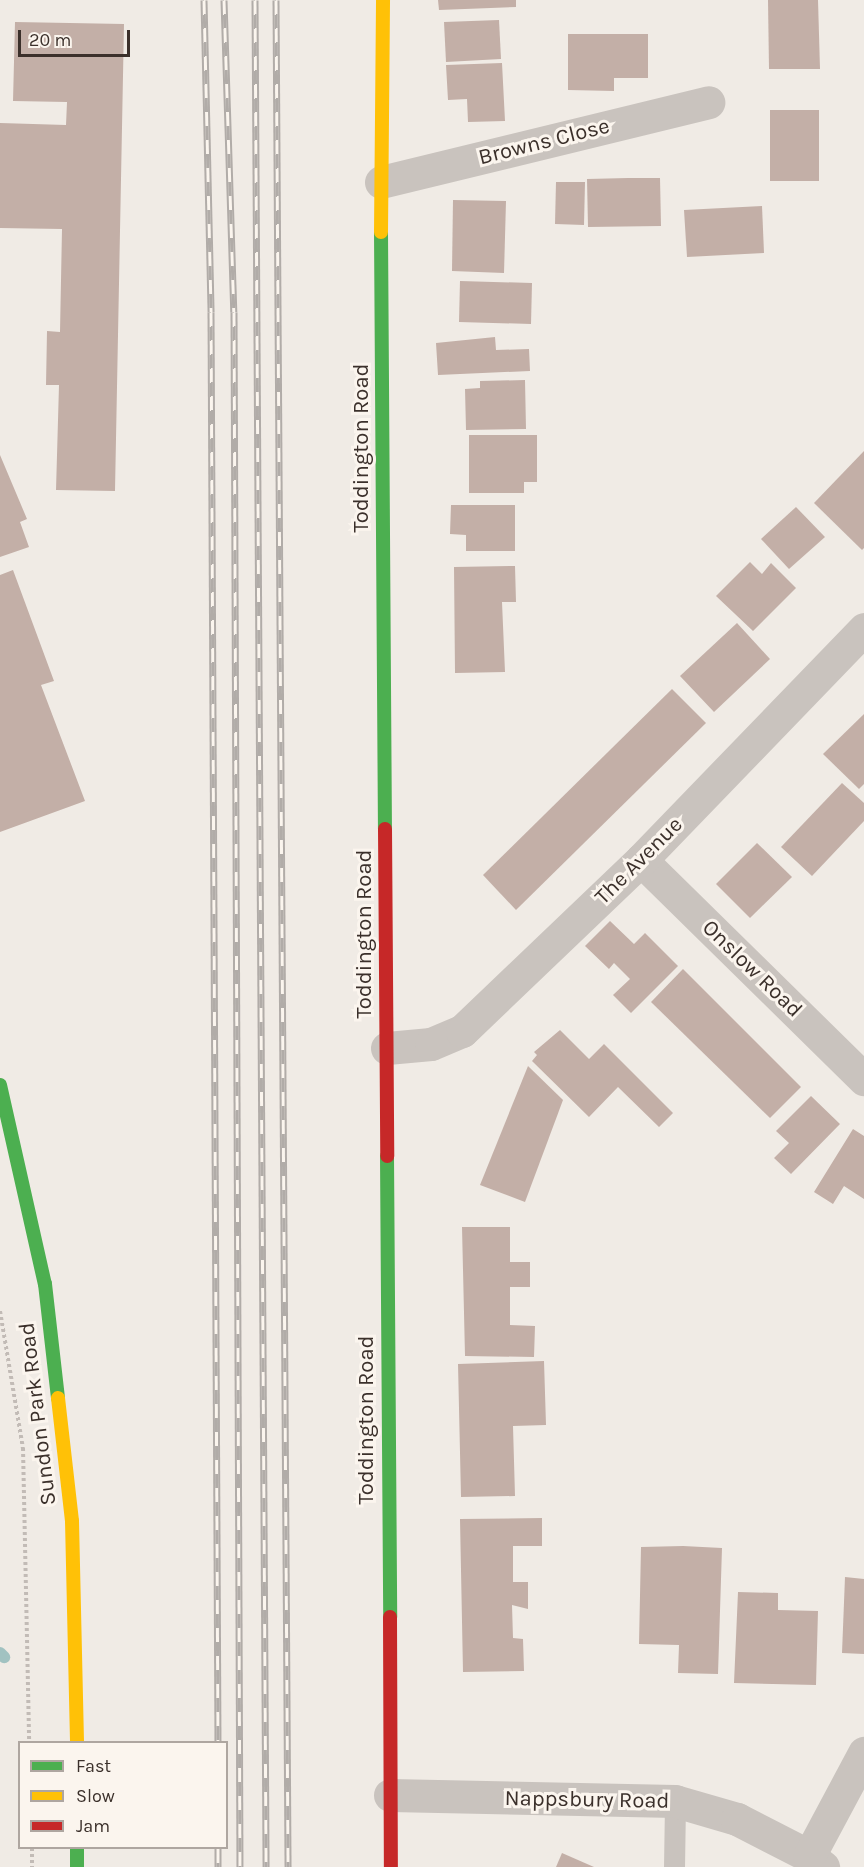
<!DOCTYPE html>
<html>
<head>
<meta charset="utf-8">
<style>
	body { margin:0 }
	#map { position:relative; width:864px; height:1867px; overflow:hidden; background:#f0ebe5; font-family:Karla,sans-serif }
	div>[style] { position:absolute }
	.stream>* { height:12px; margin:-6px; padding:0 6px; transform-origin:6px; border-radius:6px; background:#a1c2c1 }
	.building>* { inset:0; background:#c3afa7 }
	.path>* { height:4px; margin-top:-2px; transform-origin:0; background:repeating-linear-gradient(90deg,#c2bbb6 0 3px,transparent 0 6px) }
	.lane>* { height:21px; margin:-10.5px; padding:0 10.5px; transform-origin:10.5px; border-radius:10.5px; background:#c9c3be }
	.street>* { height:33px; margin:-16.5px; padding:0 16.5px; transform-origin:16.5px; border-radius:16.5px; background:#c9c3be }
	.fast>* { height:14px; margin:-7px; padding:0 7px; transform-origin:7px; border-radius:7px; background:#4caf50 }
	.slow>* { height:14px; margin:-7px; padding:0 7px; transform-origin:7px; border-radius:7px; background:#ffc107 }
	.jam>* { height:14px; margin:-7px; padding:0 7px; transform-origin:7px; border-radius:7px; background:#c62828 }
	.rail>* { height:7px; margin-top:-3.5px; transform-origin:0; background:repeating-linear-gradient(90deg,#fbf5ee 0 14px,#b1aca8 0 28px); box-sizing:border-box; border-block:2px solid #b1aca8 }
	span { translate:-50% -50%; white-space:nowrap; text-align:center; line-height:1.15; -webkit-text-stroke:6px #fbf5ee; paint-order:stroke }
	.street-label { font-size:22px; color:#3b302b }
	.legend { position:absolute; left:18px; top:1741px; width:210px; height:108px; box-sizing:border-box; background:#fbf5ee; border:2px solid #aea6a0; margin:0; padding:8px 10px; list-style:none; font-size:18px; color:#3b302b }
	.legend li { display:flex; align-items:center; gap:12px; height:30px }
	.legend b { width:30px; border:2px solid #aea6a0 }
	.scale { position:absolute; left:18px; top:30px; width:112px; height:27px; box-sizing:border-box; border:3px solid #3b302b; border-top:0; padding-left:8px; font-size:18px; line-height:21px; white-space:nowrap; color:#3b302b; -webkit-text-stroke:4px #fbf5ee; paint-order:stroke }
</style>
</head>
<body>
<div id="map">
	<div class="stream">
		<div style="left:0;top:1653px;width:6px;rotate:45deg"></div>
	</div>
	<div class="building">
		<div style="clip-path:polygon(438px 0,516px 0,516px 7px,439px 10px)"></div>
		<div style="clip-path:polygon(768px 0,818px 0,820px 69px,769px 69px)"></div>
		<div style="clip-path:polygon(499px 20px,501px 59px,446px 62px,444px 22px)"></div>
		<div style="clip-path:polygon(15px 22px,124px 24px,115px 491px,56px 490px,59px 385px,46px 385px,47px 331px,60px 332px,62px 229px,0 228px,0 123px,66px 125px,67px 102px,13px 101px)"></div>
		<div style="clip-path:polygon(568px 34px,648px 34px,648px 78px,614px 78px,614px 91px,568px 90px)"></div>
		<div style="clip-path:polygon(502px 63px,505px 121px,468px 122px,467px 99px,448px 100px,446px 65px)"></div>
		<div style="clip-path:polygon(770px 110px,819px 110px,819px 181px,770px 181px)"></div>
		<div style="clip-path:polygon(628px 178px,660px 178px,661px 226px,588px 227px,587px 179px)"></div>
		<div style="clip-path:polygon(556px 182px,585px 182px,584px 225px,555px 224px)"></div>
		<div style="clip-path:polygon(453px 200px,506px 201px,504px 273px,452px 271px)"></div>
		<div style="clip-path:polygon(762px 206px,764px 253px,687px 257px,684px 210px)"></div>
		<div style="clip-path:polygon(460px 281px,532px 283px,531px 324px,459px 322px)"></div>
		<div style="clip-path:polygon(495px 337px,496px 350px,529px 349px,530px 371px,438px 375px,436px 343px)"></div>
		<div style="clip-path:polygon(525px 380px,526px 429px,466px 430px,465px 389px,480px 388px,480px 381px)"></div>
		<div style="clip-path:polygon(469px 435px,537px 435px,537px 482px,524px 482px,524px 493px,469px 493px)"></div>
		<div style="clip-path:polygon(864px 451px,864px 548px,862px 550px,814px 503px)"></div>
		<div style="clip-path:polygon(0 455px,27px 519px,20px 522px,29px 547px,0 557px)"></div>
		<div style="clip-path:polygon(451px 505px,515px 505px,515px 551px,466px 551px,466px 535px,450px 534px)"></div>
		<div style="clip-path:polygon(796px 507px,825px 537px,789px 569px,761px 539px)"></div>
		<div style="clip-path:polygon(750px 562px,762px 574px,771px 563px,796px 588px,753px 631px,716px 596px)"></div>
		<div style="clip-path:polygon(515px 566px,516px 602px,502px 602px,505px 672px,455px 673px,454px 567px)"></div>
		<div style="clip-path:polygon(13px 570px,54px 681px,41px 685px,85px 801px,0 832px,0 575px)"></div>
		<div style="clip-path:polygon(737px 623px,770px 659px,714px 712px,680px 676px)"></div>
		<div style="clip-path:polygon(672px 689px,706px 723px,516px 910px,483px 875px)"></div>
		<div style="clip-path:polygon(864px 714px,864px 784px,859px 789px,823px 754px)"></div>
		<div style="clip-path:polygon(842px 783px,864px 803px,864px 821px,812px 876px,781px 847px)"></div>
		<div style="clip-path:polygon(757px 843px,792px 877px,750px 918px,716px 884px)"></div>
		<div style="clip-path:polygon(610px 921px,634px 944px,645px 933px,678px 966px,631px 1013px,613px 995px,630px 979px,614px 963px,609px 969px,585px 946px)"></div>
		<div style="clip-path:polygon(683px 969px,801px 1087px,770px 1118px,651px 1002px)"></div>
		<div style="clip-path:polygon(560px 1030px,589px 1059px,604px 1044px,673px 1113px,659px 1127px,618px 1087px,589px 1117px,532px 1061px,537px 1055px,534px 1052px)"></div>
		<div style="clip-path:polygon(528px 1066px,563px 1100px,525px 1202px,480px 1185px)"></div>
		<div style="clip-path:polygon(811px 1096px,840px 1124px,791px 1174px,774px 1158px,789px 1143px,776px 1131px)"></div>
		<div style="clip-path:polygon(853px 1129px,864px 1136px,864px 1199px,844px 1186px,833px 1204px,814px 1192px)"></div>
		<div style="clip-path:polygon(462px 1227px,510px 1227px,510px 1262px,530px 1262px,530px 1287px,510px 1287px,510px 1325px,535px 1326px,534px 1357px,465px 1356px)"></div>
		<div style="clip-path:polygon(544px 1361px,546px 1425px,513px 1426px,515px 1496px,461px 1497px,458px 1364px)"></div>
		<div style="clip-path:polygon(542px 1518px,542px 1546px,513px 1546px,513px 1582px,528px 1582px,528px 1609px,512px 1605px,513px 1638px,523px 1639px,524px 1671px,463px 1672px,460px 1519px)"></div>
		<div style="clip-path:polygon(683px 1546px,722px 1548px,718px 1674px,678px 1673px,679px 1645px,639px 1644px,641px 1547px)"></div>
		<div style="clip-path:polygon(845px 1577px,864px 1579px,864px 1654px,842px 1653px)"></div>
		<div style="clip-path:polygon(738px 1592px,778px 1593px,778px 1610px,818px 1611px,816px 1685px,734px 1683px)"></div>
		<div style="clip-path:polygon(562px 1853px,594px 1867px,556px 1867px)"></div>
	</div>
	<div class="path">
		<div style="left:0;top:1311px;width:139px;rotate:80.5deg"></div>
		<div style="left:23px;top:1448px;width:294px;rotate:88.8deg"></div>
		<div style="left:32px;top:1848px;width:19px;rotate:90deg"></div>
	</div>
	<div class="lane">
		<div style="left:674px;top:1867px;width:66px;rotate:-89.1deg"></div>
	</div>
	<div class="street">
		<div style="left:381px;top:182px;width:337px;rotate:-13.7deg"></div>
		<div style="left:641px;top:860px;width:313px;rotate:44.5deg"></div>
		<div style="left:387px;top:1048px;width:44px;rotate:-5.2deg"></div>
		<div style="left:431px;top:1044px;width:34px;rotate:-23deg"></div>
		<div style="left:462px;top:1031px;width:248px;rotate:-43.7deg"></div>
		<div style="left:641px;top:860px;width:321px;rotate:-46deg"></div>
		<div style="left:390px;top:1795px;width:285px;rotate:1.2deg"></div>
		<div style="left:675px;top:1801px;width:65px;rotate:16.2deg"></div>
		<div style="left:737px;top:1819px;width:81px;rotate:27.2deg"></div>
		<div style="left:809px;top:1856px;width:18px;rotate:38deg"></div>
		<div style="left:809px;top:1856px;width:117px;rotate:-61.9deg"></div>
	</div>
	<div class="fast">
		<div style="left:381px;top:232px;width:597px;rotate:89.62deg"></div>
		<div style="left:0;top:1085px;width:204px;rotate:77.3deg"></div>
		<div style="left:45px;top:1284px;width:115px;rotate:83.5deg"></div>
		<div style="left:387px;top:1156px;width:461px;rotate:89.6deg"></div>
		<div style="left:77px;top:1848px;width:19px;rotate:90deg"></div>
	</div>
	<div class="slow">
		<div style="left:381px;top:232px;width:232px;rotate:-89.5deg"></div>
		<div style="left:58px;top:1398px;width:124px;rotate:83.5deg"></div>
		<div style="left:72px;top:1521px;width:221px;rotate:88.7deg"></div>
	</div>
	<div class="jam">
		<div style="left:385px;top:829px;width:327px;rotate:89.6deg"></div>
		<div style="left:390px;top:1617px;width:250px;rotate:89.8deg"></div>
	</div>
	<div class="rail">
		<div style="left:204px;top:0;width:312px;rotate:88.7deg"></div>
		<div style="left:211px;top:312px;width:1430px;rotate:89.72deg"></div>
		<div style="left:224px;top:0;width:312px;rotate:88.2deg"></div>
		<div style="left:234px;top:312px;width:1555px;rotate:89.78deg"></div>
		<div style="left:255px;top:0;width:1867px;rotate:89.66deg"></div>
		<div style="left:276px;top:0;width:1867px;rotate:89.63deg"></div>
		<div style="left:218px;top:1848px;width:19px;rotate:90deg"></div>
	</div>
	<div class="street-label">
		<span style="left:544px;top:142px;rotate:-14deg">Browns Close</span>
		<span style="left:362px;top:448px;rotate:-90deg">Toddington Road</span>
		<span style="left:639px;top:861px;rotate:-45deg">The Avenue</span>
		<span style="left:365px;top:934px;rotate:-90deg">Toddington Road</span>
		<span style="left:752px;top:969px;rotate:44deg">Onslow Road</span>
		<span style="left:38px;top:1414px;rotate:-97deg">Sundon Park Road</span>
		<span style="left:367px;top:1420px;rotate:-90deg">Toddington Road</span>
		<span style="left:587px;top:1800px;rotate:1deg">Nappsbury Road</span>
	</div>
	<ul class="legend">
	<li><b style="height:8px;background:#4caf50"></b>Fast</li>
	<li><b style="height:8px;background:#ffc107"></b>Slow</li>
	<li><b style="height:8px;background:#c62828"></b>Jam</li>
	</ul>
	<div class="scale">20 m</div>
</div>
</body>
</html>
